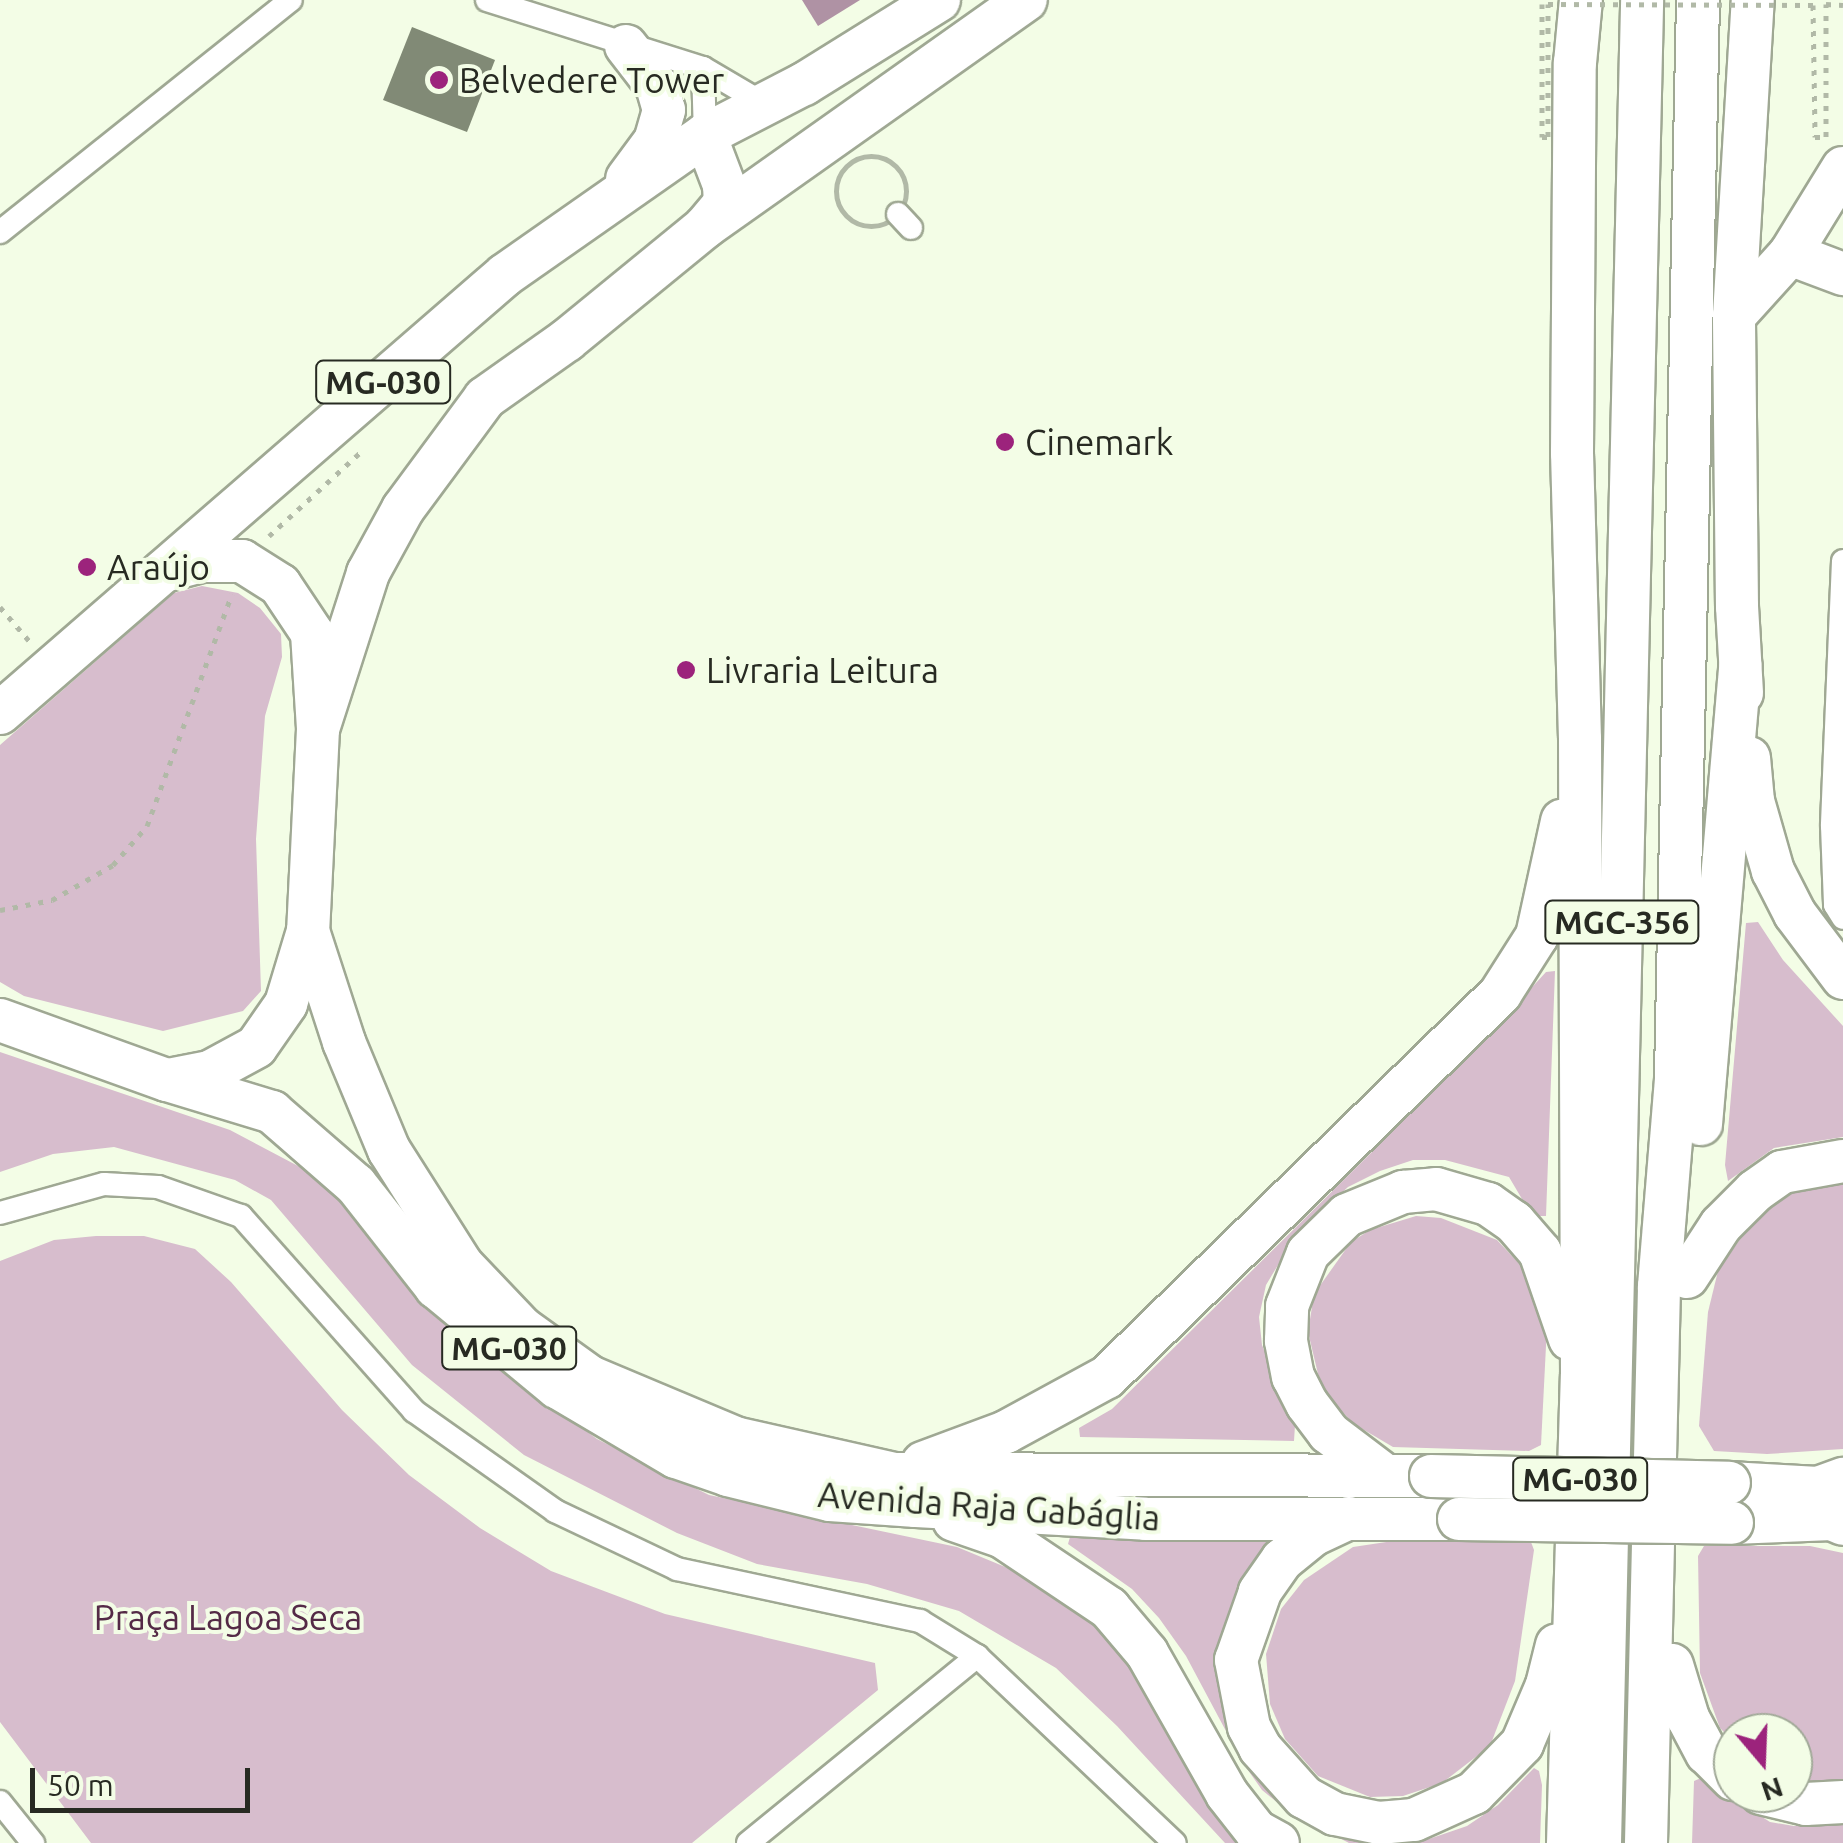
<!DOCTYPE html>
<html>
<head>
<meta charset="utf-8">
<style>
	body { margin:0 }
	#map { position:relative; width:1843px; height:1843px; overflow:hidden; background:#f3fde6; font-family:Ubuntu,sans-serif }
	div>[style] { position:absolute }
	.green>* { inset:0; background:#d7bdcd }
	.water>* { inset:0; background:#af92a4 }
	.building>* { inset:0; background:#818a76 }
	.path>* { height:5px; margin-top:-2.5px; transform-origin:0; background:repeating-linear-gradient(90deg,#b1b9a7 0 5px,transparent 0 13px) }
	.path>.ring { margin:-2.5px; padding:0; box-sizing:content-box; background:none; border:5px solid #b1b9a7; border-radius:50% }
	.roads { filter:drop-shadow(2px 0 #9fa893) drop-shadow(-2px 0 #9fa893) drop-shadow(0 2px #9fa893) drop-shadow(0 -2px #9fa893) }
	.street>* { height:22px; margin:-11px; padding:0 11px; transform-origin:11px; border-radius:11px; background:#fff }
	.highway>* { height:42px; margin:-21px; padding:0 21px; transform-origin:21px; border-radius:21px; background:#fff }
	.path-bridge>* { height:5px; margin-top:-2.5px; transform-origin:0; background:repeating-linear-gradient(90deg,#b1b9a7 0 5px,transparent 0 13px) }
	.bridges { filter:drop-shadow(2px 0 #9fa893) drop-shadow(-2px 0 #9fa893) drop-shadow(0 2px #9fa893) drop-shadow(0 -2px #9fa893) }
	.highway-bridge>* { height:42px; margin:-21px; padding:0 21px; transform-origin:21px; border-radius:21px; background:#fff }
	.dots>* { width:28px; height:28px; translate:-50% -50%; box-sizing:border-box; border:5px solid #f3fde6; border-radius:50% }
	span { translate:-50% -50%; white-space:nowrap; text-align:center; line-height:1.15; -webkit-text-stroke:8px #f3fde6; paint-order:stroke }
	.shield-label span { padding:2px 8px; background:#f3fde6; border:2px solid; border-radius:8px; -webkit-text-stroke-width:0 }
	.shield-label { font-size:32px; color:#272a22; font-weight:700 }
	.poi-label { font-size:35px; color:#272a22 }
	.left { translate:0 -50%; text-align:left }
	.street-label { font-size:35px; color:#272a22 }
	.park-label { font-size:35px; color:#542a46 }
	.north { position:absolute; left:1713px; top:1713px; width:100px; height:100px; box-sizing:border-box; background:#f3fde6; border:2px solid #a1a998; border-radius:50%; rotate:161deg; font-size:28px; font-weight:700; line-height:40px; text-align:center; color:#272a22 }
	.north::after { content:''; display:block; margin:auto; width:35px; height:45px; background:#9c237c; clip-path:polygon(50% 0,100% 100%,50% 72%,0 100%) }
	.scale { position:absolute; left:30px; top:1768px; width:220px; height:45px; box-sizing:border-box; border:5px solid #272a22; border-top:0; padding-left:12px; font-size:30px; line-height:35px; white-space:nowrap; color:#272a22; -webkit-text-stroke:8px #f3fde6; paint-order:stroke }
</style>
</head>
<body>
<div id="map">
	<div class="green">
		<div style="clip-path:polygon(202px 586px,238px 593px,260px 608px,281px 634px,282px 657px,265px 716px,256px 839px,261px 991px,243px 1011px,163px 1031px,24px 996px,0 982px,0 745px,174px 593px)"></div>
		<div style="clip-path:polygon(1758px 922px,1783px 960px,1843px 1026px,1843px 1137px,1774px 1148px,1728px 1181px,1725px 1165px,1746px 923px)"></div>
		<div style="clip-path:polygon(1555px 971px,1546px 1216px,1532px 1216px,1509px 1177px,1445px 1160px,1413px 1160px,1380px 1171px,1348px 1187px,1322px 1211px,1284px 1255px,1266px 1285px,1259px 1317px,1262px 1345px,1295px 1425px,1294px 1441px,1080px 1437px,1079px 1428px,1112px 1409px,1470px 1055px,1546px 972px)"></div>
		<div style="clip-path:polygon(0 1052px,230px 1130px,317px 1176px,462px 1338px,597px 1439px,709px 1495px,957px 1547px,1039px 1581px,1104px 1631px,1139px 1670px,1260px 1843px,1225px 1843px,1117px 1726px,1056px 1668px,959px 1611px,867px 1584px,757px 1564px,677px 1533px,524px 1455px,412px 1365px,271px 1200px,235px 1180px,114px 1147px,53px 1154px,0 1172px)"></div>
		<div style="clip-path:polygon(1843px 1181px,1843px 1449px,1767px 1454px,1714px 1451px,1699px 1426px,1708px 1312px,1718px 1271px,1751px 1223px,1777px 1198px,1799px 1187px)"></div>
		<div style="clip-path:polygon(1416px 1216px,1441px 1218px,1497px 1240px,1528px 1273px,1547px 1326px,1541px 1445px,1529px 1451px,1393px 1447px,1354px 1424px,1329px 1398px,1318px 1374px,1308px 1332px,1314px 1294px,1351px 1242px,1370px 1230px)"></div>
		<div style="clip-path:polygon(96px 1236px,144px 1236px,195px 1249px,231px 1282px,342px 1410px,409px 1475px,480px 1528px,551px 1571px,665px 1614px,875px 1663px,878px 1690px,692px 1843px,91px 1843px,0 1722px,0 1261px,54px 1240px)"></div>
		<div style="clip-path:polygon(1274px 1532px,1283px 1541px,1220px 1661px,1219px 1688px,1235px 1735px,1393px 1842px,1429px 1839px,1467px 1826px,1498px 1805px,1534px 1768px,1539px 1771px,1542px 1785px,1540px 1843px,1349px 1843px,1289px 1812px,1262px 1790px,1243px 1763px,1186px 1656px,1159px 1618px,1132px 1589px,1068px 1544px,1070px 1537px)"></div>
		<div style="clip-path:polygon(1482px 1539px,1531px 1542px,1534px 1550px,1515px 1681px,1490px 1746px,1442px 1783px,1403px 1796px,1370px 1797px,1318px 1776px,1285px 1739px,1270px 1704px,1266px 1654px,1281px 1609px,1304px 1580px,1353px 1547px,1393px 1541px)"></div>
		<div style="clip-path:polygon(1704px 1546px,1810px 1546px,1843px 1553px,1843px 1781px,1818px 1784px,1793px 1778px,1793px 1733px,1733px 1733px,1733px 1741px,1720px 1728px,1700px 1673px,1698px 1556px)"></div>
		<div style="clip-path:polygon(1701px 1778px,1770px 1822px,1794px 1826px,1843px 1823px,1843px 1843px,1692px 1843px,1694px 1781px)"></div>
	</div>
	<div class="water">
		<div style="clip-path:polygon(802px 0,860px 0,818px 26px)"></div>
	</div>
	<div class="building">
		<div style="clip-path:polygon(412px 27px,495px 60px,467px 132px,383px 100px)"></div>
	</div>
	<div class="path">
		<div style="left:1826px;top:4px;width:17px;rotate:3deg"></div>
		<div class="ring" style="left:836px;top:156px;width:65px;height:65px"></div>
		<div style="left:269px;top:536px;width:129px;rotate:-42.5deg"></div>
		<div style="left:0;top:607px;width:48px;rotate:49.3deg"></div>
		<div style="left:0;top:910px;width:53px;rotate:-10.9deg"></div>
		<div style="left:52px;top:900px;width:70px;rotate:-29.8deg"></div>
		<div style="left:113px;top:865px;width:52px;rotate:-48.9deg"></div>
		<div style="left:147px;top:826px;width:247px;rotate:-69.9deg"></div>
	</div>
	<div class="roads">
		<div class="street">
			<div style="left:487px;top:0;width:226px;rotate:17.5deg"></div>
			<div style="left:703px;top:68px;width:71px;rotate:30.5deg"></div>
			<div style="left:703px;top:68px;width:67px;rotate:88.3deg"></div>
			<div style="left:898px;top:214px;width:19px;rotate:47deg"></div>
			<div style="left:0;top:232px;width:372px;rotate:-38.6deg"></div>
			<div style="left:1843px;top:561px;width:265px;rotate:92.4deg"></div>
			<div style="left:1832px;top:826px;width:79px;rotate:87.8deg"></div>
			<div style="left:1835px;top:905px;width:15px;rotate:58deg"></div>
			<div style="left:0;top:1213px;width:108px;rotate:-15.6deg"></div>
			<div style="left:104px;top:1184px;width:54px;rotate:3.2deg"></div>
			<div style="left:158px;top:1187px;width:88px;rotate:19.3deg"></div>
			<div style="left:241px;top:1216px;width:261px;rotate:48.4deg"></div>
			<div style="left:414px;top:1411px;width:173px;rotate:35.3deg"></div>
			<div style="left:555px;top:1511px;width:135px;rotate:25.4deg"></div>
			<div style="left:677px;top:1569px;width:249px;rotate:12.1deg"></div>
			<div style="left:920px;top:1621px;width:67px;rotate:31.6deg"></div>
			<div style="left:977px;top:1656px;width:272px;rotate:43.4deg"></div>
			<div style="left:0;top:1802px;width:53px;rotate:51.2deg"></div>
			<div style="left:748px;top:1843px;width:296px;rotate:-39.2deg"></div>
		</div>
		<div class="highway">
			<div style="left:626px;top:46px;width:51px;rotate:52.2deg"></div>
			<div style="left:657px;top:86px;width:25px;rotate:74deg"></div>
			<div style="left:664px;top:110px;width:32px;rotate:106deg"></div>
			<div style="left:655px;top:141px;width:47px;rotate:126.4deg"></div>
			<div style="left:705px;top:135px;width:53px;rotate:69.2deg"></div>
			<div style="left:724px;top:185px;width:18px;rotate:87deg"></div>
			<div style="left:725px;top:203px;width:31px;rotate:130deg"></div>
			<div style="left:1790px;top:254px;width:101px;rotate:-58.4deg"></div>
			<div style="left:1734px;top:316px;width:84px;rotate:-47.9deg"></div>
			<div style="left:1790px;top:254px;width:57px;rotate:20.7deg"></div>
			<div style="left:164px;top:571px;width:38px;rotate:-15deg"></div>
			<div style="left:201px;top:561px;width:41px"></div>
			<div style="left:242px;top:561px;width:45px;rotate:32.3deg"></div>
			<div style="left:280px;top:585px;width:58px;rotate:56.3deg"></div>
			<div style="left:312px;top:633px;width:96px;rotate:86.4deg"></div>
			<div style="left:318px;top:729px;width:202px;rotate:92.8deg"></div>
			<div style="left:308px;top:931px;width:76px;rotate:106.8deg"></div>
			<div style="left:286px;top:1004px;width:52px;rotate:124.9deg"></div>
			<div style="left:256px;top:1047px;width:52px;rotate:151.5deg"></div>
			<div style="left:210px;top:1072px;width:43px;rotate:169.2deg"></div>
			<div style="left:1742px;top:693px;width:86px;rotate:-93.3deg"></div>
			<div style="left:1737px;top:607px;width:291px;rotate:-90.6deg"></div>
			<div style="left:1734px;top:316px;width:317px;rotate:-86.6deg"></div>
			<div style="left:0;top:713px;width:668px;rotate:-40.94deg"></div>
			<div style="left:505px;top:275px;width:244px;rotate:-35deg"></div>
			<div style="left:705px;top:135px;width:111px;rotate:-27.3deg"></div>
			<div style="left:804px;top:84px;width:159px;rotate:-31.9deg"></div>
			<div style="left:318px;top:729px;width:164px;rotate:-72.2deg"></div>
			<div style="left:368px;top:573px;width:73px;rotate:-61.3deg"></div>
			<div style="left:403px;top:509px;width:138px;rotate:-53.5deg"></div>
			<div style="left:485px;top:398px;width:100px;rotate:-35.3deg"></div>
			<div style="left:567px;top:340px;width:178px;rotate:-39.3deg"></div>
			<div style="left:705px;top:227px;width:393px;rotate:-35.3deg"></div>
			<div style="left:1749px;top:758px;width:43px;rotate:84.7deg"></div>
			<div style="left:1753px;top:801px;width:73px;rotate:74.1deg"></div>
			<div style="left:1773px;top:871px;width:48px;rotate:62.9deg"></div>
			<div style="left:1795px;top:914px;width:80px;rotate:53.1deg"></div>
			<div style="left:308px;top:931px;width:117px;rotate:72deg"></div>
			<div style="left:344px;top:1042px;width:117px;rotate:67.4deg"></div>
			<div style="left:389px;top:1150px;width:136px;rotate:57.6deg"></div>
			<div style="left:462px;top:1265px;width:87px;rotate:46.4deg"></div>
			<div style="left:522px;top:1328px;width:84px;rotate:35.8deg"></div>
			<div style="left:590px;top:1377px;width:157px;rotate:22.8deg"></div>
			<div style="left:735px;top:1438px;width:164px;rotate:12.7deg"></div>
			<div style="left:895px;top:1474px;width:536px;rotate:0.21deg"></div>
			<div style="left:0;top:1020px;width:177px;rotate:19.8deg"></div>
			<div style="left:167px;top:1080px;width:110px;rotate:16.9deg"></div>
			<div style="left:272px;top:1112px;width:111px;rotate:41deg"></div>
			<div style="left:356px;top:1185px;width:130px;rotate:51.9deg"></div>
			<div style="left:436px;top:1287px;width:157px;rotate:39.6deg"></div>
			<div style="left:557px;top:1387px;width:138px;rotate:30.5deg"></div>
			<div style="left:676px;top:1457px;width:55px;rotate:19.1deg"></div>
			<div style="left:728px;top:1475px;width:105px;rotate:13.8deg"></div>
			<div style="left:830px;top:1500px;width:86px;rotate:4deg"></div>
			<div style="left:916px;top:1506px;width:230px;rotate:3.2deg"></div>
			<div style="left:1146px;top:1519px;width:313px"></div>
			<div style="left:1701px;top:1124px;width:460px;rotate:-85.1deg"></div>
			<div style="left:1687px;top:1277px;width:62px;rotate:-56.8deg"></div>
			<div style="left:1721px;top:1225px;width:48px;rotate:-45deg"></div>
			<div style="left:1755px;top:1191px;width:33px;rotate:-35deg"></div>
			<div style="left:1782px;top:1172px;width:62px;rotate:-10.2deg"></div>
			<div style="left:923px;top:1463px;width:89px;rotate:-20.5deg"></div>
			<div style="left:1006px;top:1432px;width:115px;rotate:-28.6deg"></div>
			<div style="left:1107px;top:1377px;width:549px;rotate:-44.26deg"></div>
			<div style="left:1500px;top:994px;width:69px;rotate:-57.5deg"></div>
			<div style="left:1537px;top:936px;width:118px;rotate:-77.7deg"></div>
			<div style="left:1383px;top:1474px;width:68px;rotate:-142.8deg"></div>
			<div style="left:1329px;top:1433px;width:36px;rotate:-127deg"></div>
			<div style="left:1307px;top:1404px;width:30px;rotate:-117deg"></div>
			<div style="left:1293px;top:1377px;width:37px;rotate:-101deg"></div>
			<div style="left:1286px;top:1341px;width:35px;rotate:-88deg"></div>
			<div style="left:1287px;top:1306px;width:57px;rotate:-68.4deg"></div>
			<div style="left:1308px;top:1253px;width:54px;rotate:-44.3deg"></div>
			<div style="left:1347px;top:1215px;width:61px;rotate:-22.3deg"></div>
			<div style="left:1403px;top:1192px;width:33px;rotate:-5deg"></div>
			<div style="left:1436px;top:1189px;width:54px;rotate:16.1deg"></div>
			<div style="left:1488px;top:1204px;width:32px;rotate:35deg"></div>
			<div style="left:1514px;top:1222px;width:40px;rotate:49deg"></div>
			<div style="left:1540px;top:1252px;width:92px;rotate:71deg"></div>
			<div style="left:1729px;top:1483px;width:89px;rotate:3.2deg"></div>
			<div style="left:1818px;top:1488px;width:27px;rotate:-20deg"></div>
			<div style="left:1349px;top:1518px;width:40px;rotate:155deg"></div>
			<div style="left:1313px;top:1535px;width:40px;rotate:141deg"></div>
			<div style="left:1282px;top:1560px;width:39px;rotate:125deg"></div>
			<div style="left:1260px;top:1592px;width:72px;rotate:109.4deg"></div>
			<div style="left:1236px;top:1660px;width:68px;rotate:79deg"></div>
			<div style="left:1249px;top:1727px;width:24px;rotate:62deg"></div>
			<div style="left:1260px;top:1748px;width:66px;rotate:48.1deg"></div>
			<div style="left:1304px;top:1797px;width:35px;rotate:29deg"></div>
			<div style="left:1335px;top:1814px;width:45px;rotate:11.6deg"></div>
			<div style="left:1379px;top:1823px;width:35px;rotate:-5deg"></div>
			<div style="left:1414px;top:1820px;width:66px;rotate:-24.2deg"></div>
			<div style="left:1474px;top:1793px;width:69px;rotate:-45.6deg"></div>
			<div style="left:1522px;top:1744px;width:64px;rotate:-67deg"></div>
			<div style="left:1547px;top:1685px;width:41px;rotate:-76deg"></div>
			<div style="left:954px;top:1520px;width:52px;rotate:19.1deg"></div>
			<div style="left:1003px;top:1537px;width:128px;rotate:33.8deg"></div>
			<div style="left:1109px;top:1608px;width:59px;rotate:49.8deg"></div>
			<div style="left:1147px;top:1653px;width:162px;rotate:60.4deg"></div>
			<div style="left:1227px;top:1794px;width:47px;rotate:51.9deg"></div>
			<div style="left:1256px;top:1831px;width:25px;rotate:29deg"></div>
			<div style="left:1732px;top:1523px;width:100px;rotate:-2.3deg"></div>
			<div style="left:1832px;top:1519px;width:12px;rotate:24deg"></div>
			<div style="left:1672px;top:1665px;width:55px;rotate:73.2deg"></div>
			<div style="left:1688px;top:1718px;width:40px;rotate:62deg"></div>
			<div style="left:1707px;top:1753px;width:37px;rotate:45deg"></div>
			<div style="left:1761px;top:1793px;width:46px;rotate:13.7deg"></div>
			<div style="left:1806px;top:1804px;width:37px;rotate:-3deg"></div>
			<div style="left:1568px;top:1843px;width:468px;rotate:-88.3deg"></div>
			<div style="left:1582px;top:1375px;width:636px;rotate:-90.18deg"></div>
			<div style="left:1580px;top:739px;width:286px;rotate:-91.6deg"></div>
			<div style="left:1572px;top:453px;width:390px;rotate:-89.6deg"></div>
			<div style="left:1575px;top:63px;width:63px;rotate:-84.6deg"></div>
			<div style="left:1600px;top:1843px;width:1843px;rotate:-88.69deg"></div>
			<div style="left:1646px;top:1843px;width:557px;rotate:-88.66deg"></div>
			<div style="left:1659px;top:1286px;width:210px;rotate:-85.3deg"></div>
			<div style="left:1676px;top:1077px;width:1077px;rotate:-88.83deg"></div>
		</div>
	</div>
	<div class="path-bridge">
		<div style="left:1542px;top:4px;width:133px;rotate:90deg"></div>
		<div style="left:1542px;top:137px;width:6px"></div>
		<div style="left:1548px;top:137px;width:133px;rotate:-90deg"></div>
		<div style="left:1548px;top:4px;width:265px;rotate:0.2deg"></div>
		<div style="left:1813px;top:5px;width:132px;rotate:89.1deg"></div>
		<div style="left:1815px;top:137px;width:11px"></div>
		<div style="left:1826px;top:137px;width:133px;rotate:-90deg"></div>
	</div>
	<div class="bridges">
		<div class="highway-bridge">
			<div style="left:1431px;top:1476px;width:298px;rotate:1.3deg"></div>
			<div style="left:1459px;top:1519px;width:273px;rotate:0.8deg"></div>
		</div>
	</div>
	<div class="dots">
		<div style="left:439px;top:80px;background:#9c237c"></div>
		<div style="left:1005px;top:442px;background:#9c237c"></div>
		<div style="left:87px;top:567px;background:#9c237c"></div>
		<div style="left:686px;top:670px;background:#9c237c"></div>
	</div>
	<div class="shield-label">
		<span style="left:383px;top:382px">MG-030</span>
		<span style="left:1622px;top:922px">MGC-356</span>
		<span style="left:509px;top:1348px">MG-030</span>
		<span style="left:1580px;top:1479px">MG-030</span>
	</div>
	<div class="poi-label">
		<span class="left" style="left:459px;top:80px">Belvedere Tower</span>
		<span class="left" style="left:1025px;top:442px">Cinemark</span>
		<span class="left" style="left:107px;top:567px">Araújo</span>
		<span class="left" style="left:706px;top:670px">Livraria Leitura</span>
	</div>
	<div class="street-label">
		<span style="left:989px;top:1506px;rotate:4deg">Avenida Raja Gabáglia</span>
	</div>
	<div class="park-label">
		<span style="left:228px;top:1617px">Praça Lagoa Seca</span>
	</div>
	<div class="north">N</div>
	<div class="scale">50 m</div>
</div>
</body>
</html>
